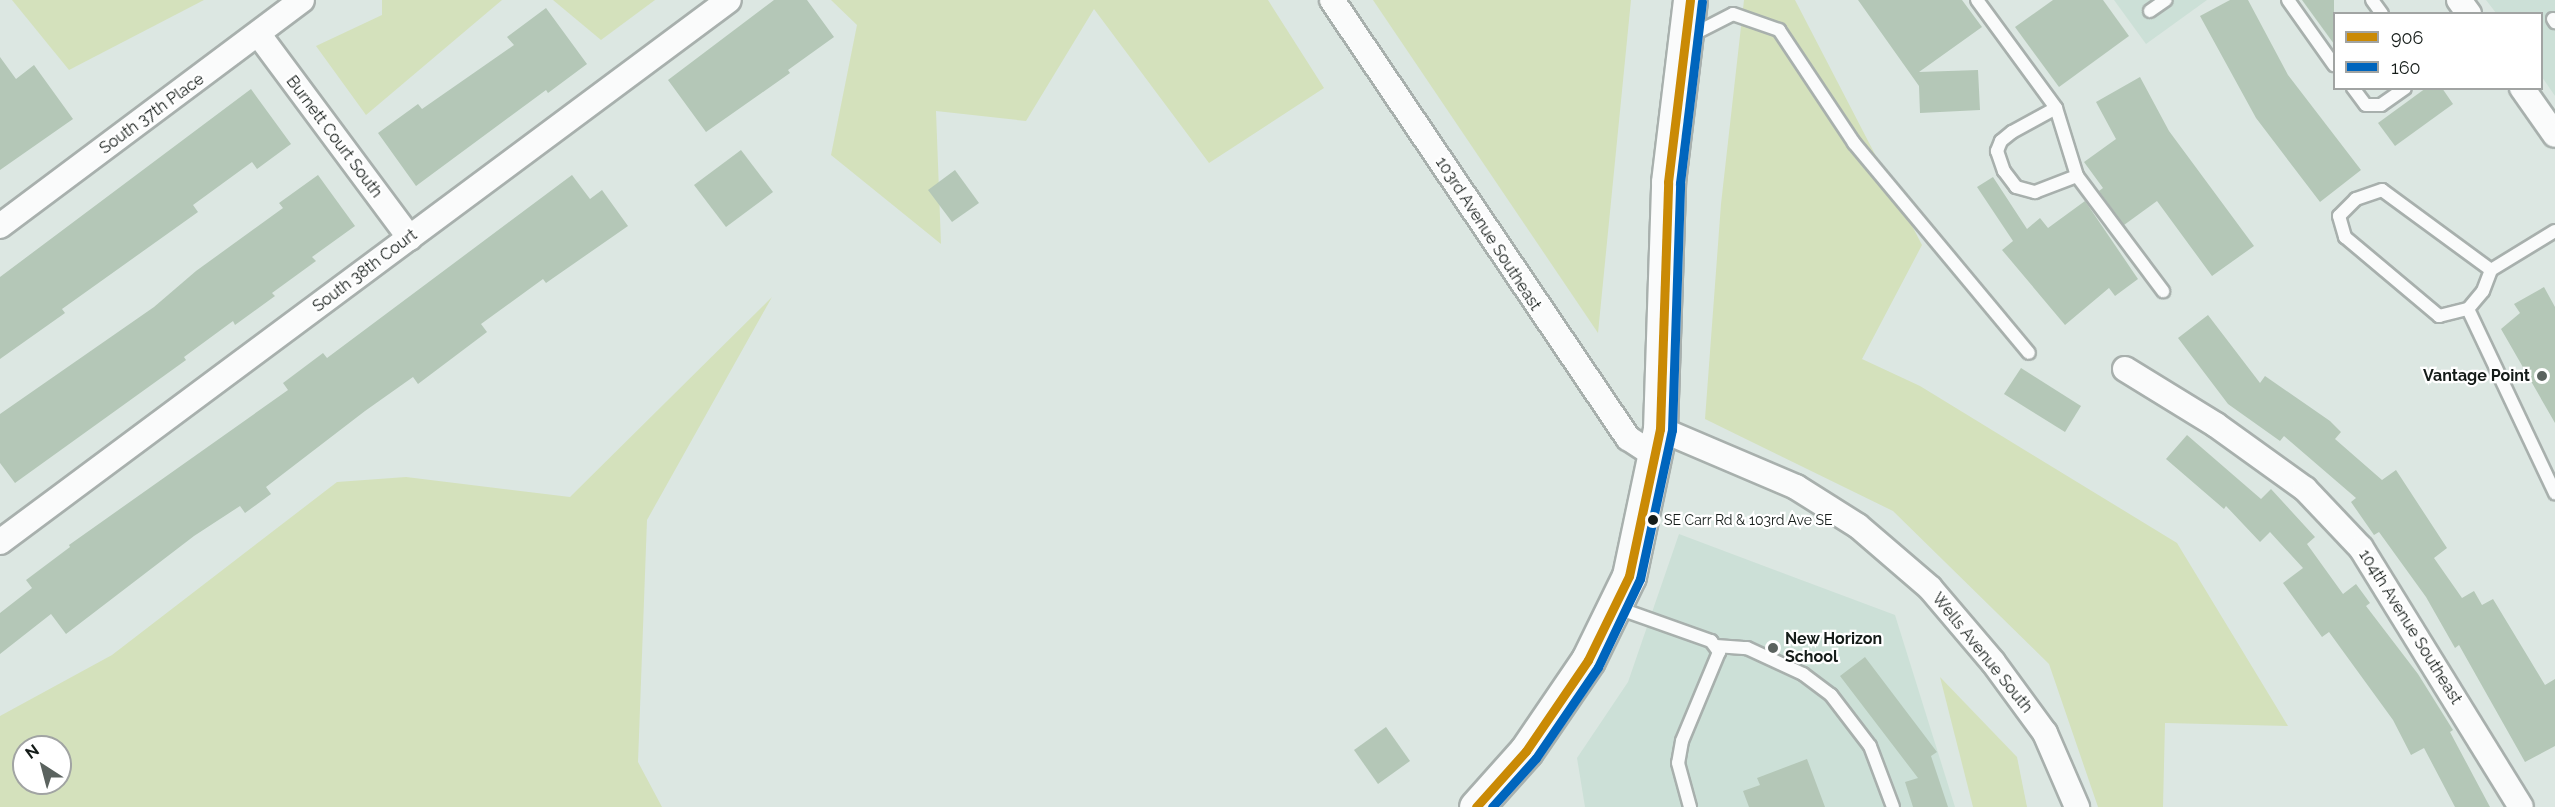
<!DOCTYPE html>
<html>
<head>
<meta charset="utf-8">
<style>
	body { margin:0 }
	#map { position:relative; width:2555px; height:807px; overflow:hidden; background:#dce7e2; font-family:Raleway,sans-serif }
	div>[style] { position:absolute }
	.built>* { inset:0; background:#cce0d7 }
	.green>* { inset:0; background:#d4e1bc }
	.building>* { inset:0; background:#b4c7b7 }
	.roads { filter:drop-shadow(2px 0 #a8b0ad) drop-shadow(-2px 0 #a8b0ad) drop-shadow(0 2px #a8b0ad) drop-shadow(0 -2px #a8b0ad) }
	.service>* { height:12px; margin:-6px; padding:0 6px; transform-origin:6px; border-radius:6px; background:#fafbfb }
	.minor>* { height:24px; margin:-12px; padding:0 12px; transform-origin:12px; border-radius:12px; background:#fafbfb }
	.secondary>* { height:33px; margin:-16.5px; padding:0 16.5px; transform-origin:16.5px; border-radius:16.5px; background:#fafbfb }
	.bus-1>* { height:9px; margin:-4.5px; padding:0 4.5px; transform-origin:4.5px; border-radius:4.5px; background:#ca8a05 }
	.bus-2>* { height:9px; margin:-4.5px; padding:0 4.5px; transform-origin:4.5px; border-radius:4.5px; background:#0065bd }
	.dots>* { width:16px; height:16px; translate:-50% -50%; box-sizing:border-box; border:3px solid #fff; border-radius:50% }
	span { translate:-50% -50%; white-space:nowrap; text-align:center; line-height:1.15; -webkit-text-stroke:4.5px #fff; paint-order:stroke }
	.bus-label { font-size:14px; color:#151c19 }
	.left { translate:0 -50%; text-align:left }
	.street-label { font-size:16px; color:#151c19 }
	.poi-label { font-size:16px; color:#151c19; font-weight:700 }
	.right { translate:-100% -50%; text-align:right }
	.legend { position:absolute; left:2333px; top:12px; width:210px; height:78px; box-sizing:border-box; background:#fff; border:2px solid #a1a4a3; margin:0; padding:8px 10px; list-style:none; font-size:18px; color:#151c19 }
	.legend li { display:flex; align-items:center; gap:12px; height:30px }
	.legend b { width:30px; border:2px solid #a1a4a3 }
	.north { position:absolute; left:12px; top:735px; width:60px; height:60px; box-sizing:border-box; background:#fff; border:2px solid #a1a4a3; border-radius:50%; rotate:324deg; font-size:16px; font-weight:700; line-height:24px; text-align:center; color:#151c19 }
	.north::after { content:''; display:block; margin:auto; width:21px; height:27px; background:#5b635f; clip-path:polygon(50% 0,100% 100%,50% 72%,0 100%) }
</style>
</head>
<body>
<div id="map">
	<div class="built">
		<div style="clip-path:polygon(2114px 0,2207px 0,2146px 44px)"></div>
		<div style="clip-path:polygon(2486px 0,2555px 0,2555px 96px,2542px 77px,2542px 14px,2496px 13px)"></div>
		<div style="clip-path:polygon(1679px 534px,1895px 615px,1955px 807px,1585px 807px,1577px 758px,1628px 682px)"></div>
	</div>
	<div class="green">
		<div style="clip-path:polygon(12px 0,204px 0,69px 70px)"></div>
		<div style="clip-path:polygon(382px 0,502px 0,366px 115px,316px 46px,382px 15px)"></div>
		<div style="clip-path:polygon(553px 0,655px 0,601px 40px)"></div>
		<div style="clip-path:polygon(831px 0,1268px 0,1324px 88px,1209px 163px,1094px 9px,1026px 121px,936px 111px,941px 244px,831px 155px,857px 25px)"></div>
		<div style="clip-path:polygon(1373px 0,1631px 0,1598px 333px)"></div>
		<div style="clip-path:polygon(1744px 0,1795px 0,1922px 245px,1862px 359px,1920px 386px,2177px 543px,2288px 726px,2165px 723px,2163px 807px,2098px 807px,2049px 664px,1893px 511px,1705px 419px,1721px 204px)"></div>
		<div style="clip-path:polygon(evenodd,772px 297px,647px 520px,638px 762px,662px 807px,0 807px,0 716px,112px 655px,337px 482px,406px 477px,570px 497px,772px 297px,24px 747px,60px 747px,60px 783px,24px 783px,24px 747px)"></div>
		<div style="clip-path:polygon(1940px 677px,2017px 757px,2027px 807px,1973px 807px)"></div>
	</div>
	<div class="building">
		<div style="clip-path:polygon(774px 0,807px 0,834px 37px,788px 70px,790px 73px,706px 132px,668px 80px)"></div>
		<div style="clip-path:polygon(1858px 0,1962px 0,1982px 27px,1919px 72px,1978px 70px,1980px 110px,1920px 113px,1919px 86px)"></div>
		<div style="clip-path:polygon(2053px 0,2103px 0,2129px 36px,2059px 87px,2015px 27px)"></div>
		<div style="clip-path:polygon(2230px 0,2248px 0,2288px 75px,2361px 170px,2320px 202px,2256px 118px,2200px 16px)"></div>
		<div style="clip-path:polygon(2302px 0,2334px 0,2334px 44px)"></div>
		<div style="clip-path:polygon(546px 8px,587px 64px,548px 93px,546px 90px,416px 186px,378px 133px,418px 104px,422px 109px,514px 45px,507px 37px)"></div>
		<div style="clip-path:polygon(0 57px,16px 79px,34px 65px,73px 119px,0 170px)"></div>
		<div style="clip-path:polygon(2140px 77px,2169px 131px,2254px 246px,2212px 276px,2157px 201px,2124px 225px,2099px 191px,2103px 188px,2084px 162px,2116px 139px,2096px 102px)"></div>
		<div style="clip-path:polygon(2426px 88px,2442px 88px,2453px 104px,2395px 146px,2378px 123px)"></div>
		<div style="clip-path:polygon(251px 89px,291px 144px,257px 169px,252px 162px,193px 205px,198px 212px,62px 309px,65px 313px,0 359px,0 277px)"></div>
		<div style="clip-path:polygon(741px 150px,773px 192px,726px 227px,694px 185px)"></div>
		<div style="clip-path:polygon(955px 170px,979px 203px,952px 222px,928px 190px)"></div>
		<div style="clip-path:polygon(318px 175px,355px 226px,312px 257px,316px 261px,272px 293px,275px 296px,235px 325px,233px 321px,184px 357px,186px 360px,15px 483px,0 463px,0 414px,154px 307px,196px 271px,283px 208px,279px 203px)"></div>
		<div style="clip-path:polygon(572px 175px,590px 199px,602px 190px,628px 226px,546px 283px,543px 279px,481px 324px,487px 332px,418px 384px,413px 377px,365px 411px,266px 487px,271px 494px,245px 513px,240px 506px,194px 536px,66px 634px,51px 614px,0 654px,0 613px,32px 588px,26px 580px,70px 547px,69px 545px,288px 390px,283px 383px,323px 353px,327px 358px)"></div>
		<div style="clip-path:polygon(1993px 177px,2027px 229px,2040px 218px,2048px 228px,2085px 201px,2138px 279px,2115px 296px,2109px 288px,2065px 325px,2002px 250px,2013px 241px,1977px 187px)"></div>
		<div style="clip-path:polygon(2544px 287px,2555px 307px,2555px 423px,2501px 329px,2520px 313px,2514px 304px)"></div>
		<div style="clip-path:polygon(2208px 315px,2260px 383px,2265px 376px,2330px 421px,2341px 432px,2335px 439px,2382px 480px,2396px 470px,2447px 548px,2434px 558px,2462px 598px,2474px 591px,2482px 605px,2493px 599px,2545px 685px,2555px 679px,2555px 746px,2525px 762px,2459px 645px,2455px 648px,2426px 597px,2379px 532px,2374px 535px,2351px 502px,2356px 498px,2284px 436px,2280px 441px,2228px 404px,2178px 338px)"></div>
		<div style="clip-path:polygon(2021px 368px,2081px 406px,2065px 432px,2004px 394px)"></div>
		<div style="clip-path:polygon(2187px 435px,2261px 499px,2271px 489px,2315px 537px,2307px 544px,2343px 594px,2356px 584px,2370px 603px,2366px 606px,2418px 674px,2453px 730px,2450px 732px,2490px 807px,2455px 807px,2424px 748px,2411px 755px,2393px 720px,2329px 632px,2322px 637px,2283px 583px,2303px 568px,2270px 532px,2260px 542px,2226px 506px,2224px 509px,2166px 459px)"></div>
		<div style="clip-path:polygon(1865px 657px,1937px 752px,1931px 756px,1948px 807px,1913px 807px,1905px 782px,1918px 778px,1840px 676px)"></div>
		<div style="clip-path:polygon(1386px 727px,1410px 761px,1378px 784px,1354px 750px)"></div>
		<div style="clip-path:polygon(1807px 759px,1825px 807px,1749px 807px,1743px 791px,1760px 785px,1757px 778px)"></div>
	</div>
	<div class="roads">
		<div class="service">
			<div style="left:1977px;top:0;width:134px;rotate:53.8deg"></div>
			<div style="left:2056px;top:108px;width:71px;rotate:72.8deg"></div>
			<div style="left:2077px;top:176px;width:144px;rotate:53.2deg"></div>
			<div style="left:2288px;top:0;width:80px;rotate:54.7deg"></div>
			<div style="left:2372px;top:0;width:17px;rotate:54deg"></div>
			<div style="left:2150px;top:11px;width:19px;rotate:-35deg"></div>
			<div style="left:2553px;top:19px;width:4px;rotate:56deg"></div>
			<div style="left:1690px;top:36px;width:48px;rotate:-27.1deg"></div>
			<div style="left:1733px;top:14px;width:49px;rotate:19.2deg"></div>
			<div style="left:1779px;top:30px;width:136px;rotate:56.4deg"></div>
			<div style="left:1854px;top:143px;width:273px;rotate:50.2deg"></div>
			<div style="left:2353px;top:88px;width:21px;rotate:53deg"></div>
			<div style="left:2366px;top:105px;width:15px"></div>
			<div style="left:2381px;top:105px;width:29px;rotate:-35deg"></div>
			<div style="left:2056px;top:108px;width:50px;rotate:151.4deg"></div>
			<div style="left:2012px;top:132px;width:14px;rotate:141deg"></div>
			<div style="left:2001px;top:141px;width:11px;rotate:112deg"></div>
			<div style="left:1997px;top:151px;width:21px;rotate:71deg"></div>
			<div style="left:2004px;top:171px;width:20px;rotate:53deg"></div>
			<div style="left:2016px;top:187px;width:20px;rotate:15deg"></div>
			<div style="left:2035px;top:192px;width:45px;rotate:-20.9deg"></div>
			<div style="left:2491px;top:270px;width:135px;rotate:-143.7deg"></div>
			<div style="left:2382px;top:190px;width:28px;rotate:161deg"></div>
			<div style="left:2356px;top:199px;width:24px;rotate:135deg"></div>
			<div style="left:2339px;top:216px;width:22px;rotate:74deg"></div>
			<div style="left:2345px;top:237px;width:123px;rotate:40deg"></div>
			<div style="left:2439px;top:316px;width:30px;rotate:-14deg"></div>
			<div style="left:2468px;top:309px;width:23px;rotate:-50deg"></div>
			<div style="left:2483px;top:291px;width:22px;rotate:-69deg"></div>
			<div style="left:2491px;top:270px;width:75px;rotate:-31.4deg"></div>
			<div style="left:2468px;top:309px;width:204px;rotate:64.7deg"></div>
			<div style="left:1615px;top:607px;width:102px;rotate:19.5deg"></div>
			<div style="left:1711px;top:641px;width:14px;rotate:54deg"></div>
			<div style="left:1719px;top:652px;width:96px;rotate:112.6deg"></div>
			<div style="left:1682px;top:741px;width:22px;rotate:100deg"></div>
			<div style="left:1678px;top:763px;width:46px;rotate:74.7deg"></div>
			<div style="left:1716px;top:646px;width:31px;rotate:4deg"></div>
			<div style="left:1747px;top:648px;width:62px;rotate:24.9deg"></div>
			<div style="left:1803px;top:674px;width:35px;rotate:37deg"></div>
			<div style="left:1831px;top:695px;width:64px;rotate:52.6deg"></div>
			<div style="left:1870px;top:746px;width:65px;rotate:69.3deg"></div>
		</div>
		<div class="minor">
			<div style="left:1332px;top:0;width:529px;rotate:55.95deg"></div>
			<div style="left:1628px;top:438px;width:35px;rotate:33deg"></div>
			<div style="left:2459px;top:0;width:17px;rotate:54deg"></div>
			<div style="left:259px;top:35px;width:253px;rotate:53.4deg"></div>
			<div style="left:2522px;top:88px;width:57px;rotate:54.9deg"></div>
			<div style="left:0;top:226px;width:377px;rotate:-36.8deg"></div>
			<div style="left:2125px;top:369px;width:107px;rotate:31.6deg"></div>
			<div style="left:2216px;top:425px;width:110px;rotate:35.7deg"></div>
			<div style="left:2305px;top:489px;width:81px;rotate:46.5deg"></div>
			<div style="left:2361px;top:548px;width:304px;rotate:58.3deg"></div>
			<div style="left:1660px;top:429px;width:148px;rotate:23.1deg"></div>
			<div style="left:1796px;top:487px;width:73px;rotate:32.2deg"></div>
			<div style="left:1858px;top:526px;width:95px;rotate:40.7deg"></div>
			<div style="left:1930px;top:588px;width:97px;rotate:49.6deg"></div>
			<div style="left:1993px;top:662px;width:88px;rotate:53.8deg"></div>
			<div style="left:2045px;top:733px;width:81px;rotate:66.6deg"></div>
			<div style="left:0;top:542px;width:908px;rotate:-36.63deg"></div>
		</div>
		<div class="secondary">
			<div style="left:1476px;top:807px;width:75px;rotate:-48.2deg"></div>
			<div style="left:1526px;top:751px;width:110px;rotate:-55.7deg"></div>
			<div style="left:1588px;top:660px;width:93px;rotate:-64deg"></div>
			<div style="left:1629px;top:576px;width:150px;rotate:-78.1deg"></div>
			<div style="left:1660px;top:429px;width:247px;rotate:-88.1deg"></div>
			<div style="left:1668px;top:182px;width:183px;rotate:-83.1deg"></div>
		</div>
	</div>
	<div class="bus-1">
		<div style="left:1476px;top:807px;width:75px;rotate:-48.2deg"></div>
		<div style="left:1526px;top:751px;width:110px;rotate:-55.7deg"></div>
		<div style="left:1588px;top:660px;width:93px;rotate:-64deg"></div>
		<div style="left:1629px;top:576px;width:150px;rotate:-78.1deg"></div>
		<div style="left:1660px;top:429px;width:247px;rotate:-88.1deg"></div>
		<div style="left:1668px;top:182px;width:183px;rotate:-83.1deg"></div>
	</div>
	<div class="bus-2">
		<div style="left:1492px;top:807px;width:66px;rotate:-48.1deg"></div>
		<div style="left:1536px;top:758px;width:110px;rotate:-55.7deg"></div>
		<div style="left:1598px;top:667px;width:98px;rotate:-64.5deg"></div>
		<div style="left:1640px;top:579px;width:152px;rotate:-77.9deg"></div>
		<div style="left:1672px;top:430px;width:247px;rotate:-88.1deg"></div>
		<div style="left:1680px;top:183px;width:183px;rotate:-83.1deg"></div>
	</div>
	<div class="dots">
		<div style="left:2542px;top:376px;background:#5b635f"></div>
		<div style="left:1653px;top:520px;background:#151c19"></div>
		<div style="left:1773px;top:648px;background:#5b635f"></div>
	</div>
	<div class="bus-label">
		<span class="left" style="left:1664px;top:520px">SE Carr Rd &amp; 103rd Ave SE</span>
	</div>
	<div class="street-label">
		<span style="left:152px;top:114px;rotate:-36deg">South 37th Place</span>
		<span style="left:334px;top:137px;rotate:53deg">Burnett Court South</span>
		<span style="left:1488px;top:234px;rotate:57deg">103rd Avenue Southeast</span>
		<span style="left:365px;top:271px;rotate:-37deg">South 38th Court</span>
		<span style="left:2410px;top:627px;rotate:58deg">104th Avenue Southeast</span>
		<span style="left:1982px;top:653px;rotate:51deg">Wells Avenue South</span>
	</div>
	<div class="poi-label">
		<span class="right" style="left:2530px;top:376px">Vantage Point</span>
		<span class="left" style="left:1785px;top:648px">New Horizon<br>School</span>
	</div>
	<ul class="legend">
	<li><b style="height:8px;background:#ca8a05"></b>906</li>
	<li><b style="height:8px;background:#0065bd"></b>160</li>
	</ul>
	<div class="north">N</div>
</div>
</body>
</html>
